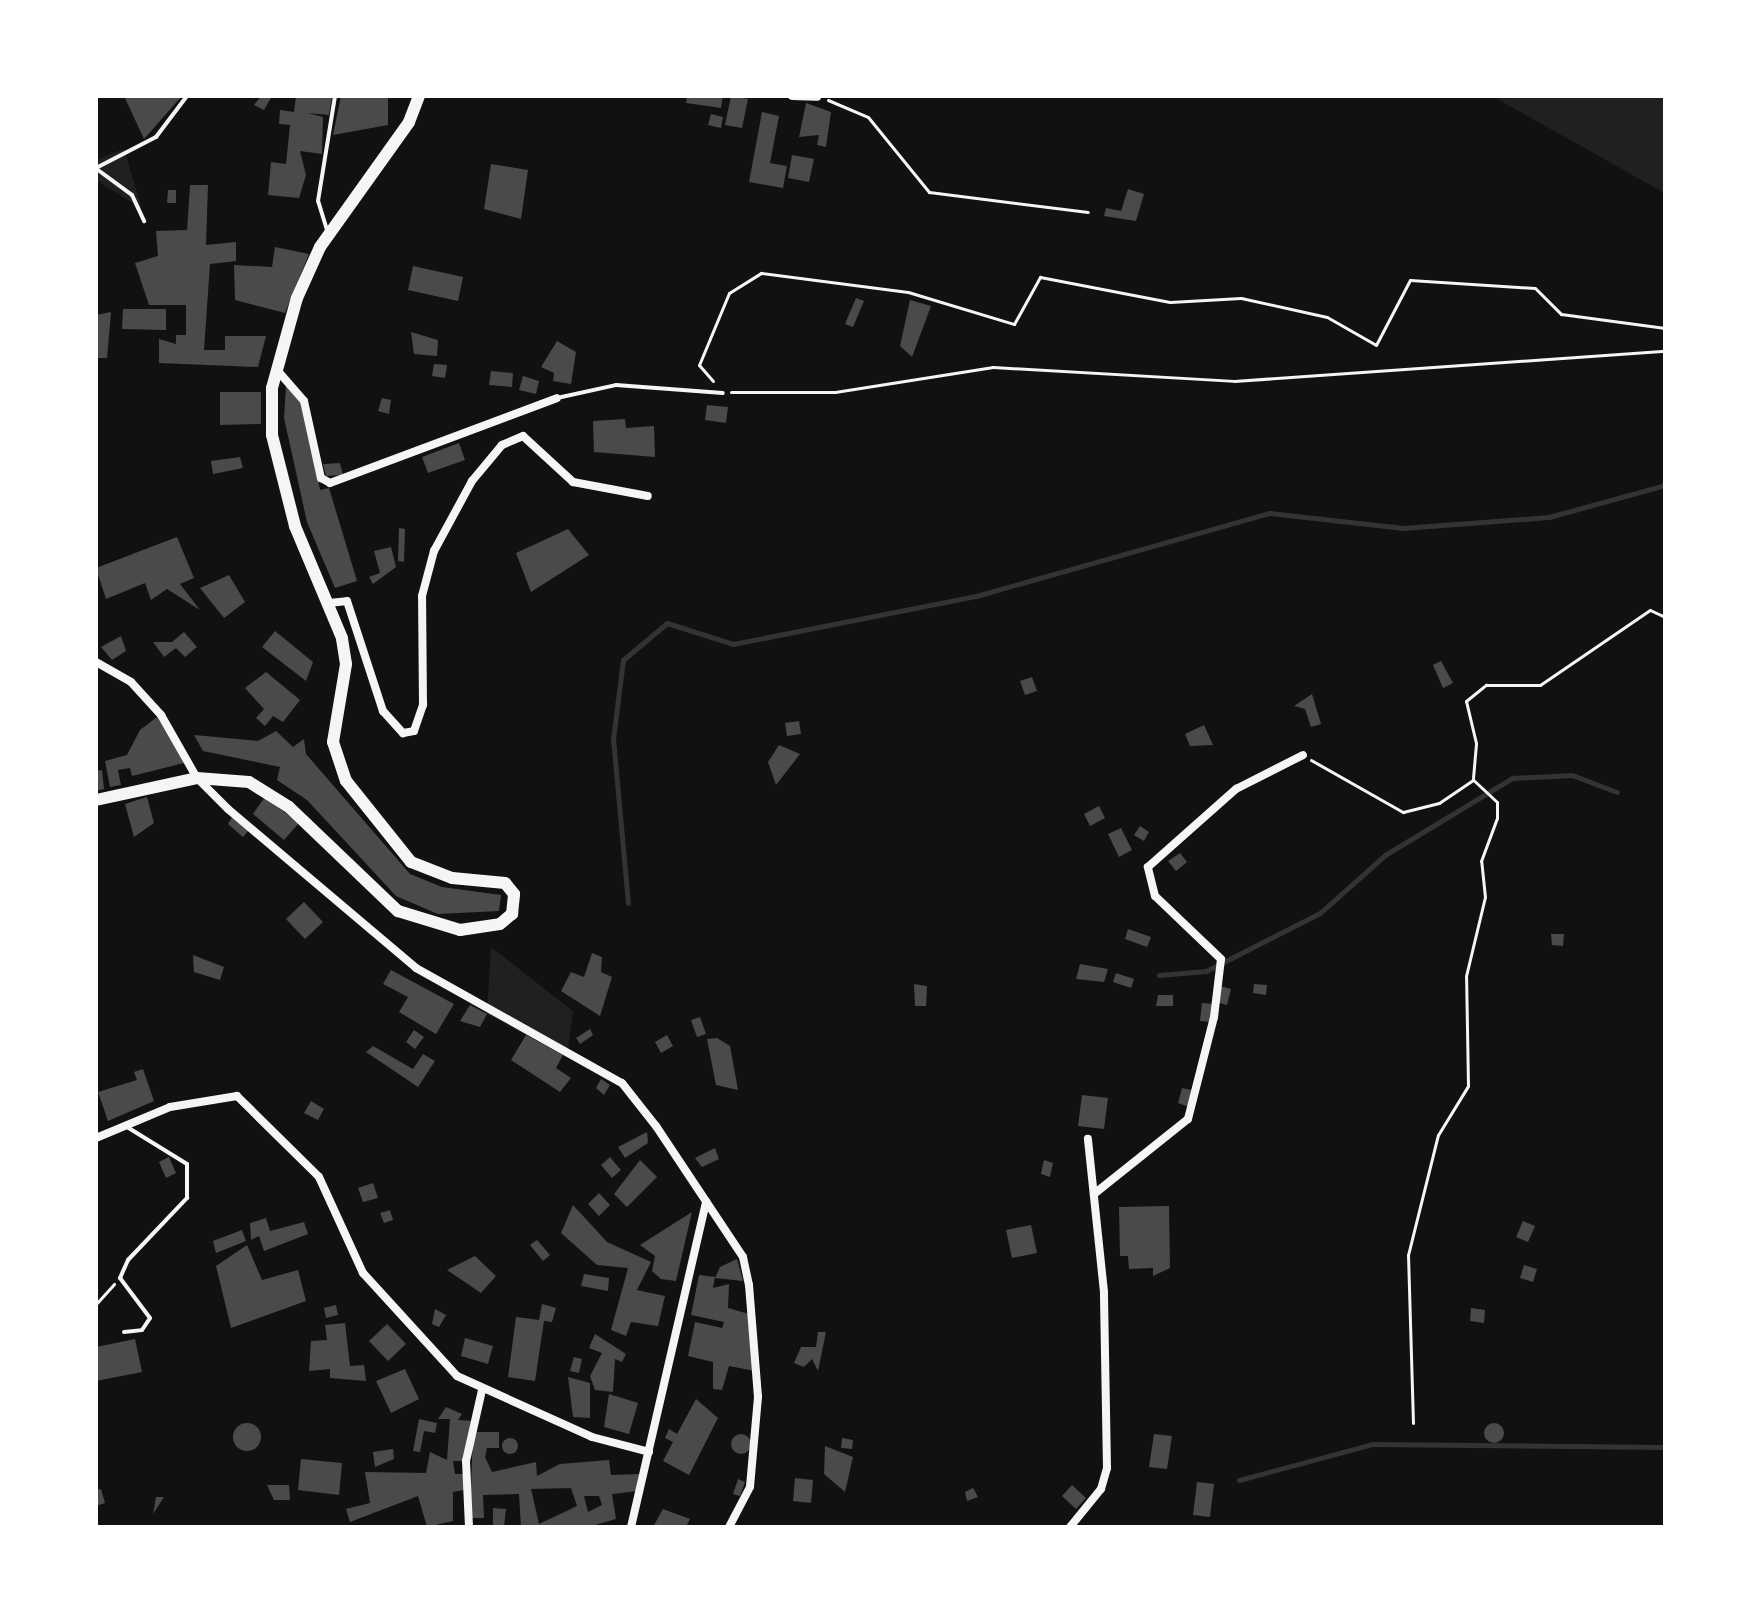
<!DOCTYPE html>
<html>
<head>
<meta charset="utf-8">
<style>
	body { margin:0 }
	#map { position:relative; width:1761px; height:1623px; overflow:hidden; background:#111; font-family:"Archivo Narrow",sans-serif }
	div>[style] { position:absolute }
	.green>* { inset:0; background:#202020 }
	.stream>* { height:5px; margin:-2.5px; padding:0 2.5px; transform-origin:2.5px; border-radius:2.5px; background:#333 }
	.building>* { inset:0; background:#4a4a4a }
	.round { border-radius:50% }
	.path>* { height:3px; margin:-1.5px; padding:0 1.5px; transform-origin:1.5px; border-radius:1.5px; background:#f5f5f5 }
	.service>* { height:4px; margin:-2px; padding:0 2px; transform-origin:2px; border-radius:2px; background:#f5f5f5 }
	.minor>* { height:8px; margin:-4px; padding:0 4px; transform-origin:4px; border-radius:4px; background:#f5f5f5 }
	.secondary>* { height:12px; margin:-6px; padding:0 6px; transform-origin:6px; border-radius:6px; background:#f5f5f5 }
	span { translate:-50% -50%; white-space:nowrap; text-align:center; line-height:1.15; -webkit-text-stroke:6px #fff; paint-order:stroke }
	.frame { position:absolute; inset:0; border:98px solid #fff; pointer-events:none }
</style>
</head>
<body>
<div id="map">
	<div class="green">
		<div style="clip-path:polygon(1492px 96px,1665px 96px,1665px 194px,1661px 191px)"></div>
		<div style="clip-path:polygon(124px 149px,142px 209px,96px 180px,96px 160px)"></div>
		<div style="clip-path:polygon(491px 947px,573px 1011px,567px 1057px,487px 1014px)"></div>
	</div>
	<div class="stream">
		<div style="left:628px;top:903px;width:165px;rotate:-95.2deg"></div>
		<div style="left:613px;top:739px;width:80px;rotate:-82.8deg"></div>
		<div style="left:623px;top:660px;width:57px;rotate:-40.1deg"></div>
		<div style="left:667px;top:623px;width:69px;rotate:17.7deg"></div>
		<div style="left:733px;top:644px;width:248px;rotate:-11.2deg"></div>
		<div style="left:976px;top:596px;width:305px;rotate:-15.8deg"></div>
		<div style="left:1269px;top:513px;width:135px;rotate:6.4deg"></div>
		<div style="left:1403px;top:528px;width:146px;rotate:-4.3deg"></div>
		<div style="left:1549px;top:517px;width:120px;rotate:-15.4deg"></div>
		<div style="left:1159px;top:975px;width:47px;rotate:-4.9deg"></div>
		<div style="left:1206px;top:971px;width:128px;rotate:-27deg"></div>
		<div style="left:1320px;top:913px;width:87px;rotate:-41.7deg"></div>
		<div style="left:1385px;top:855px;width:149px;rotate:-31.2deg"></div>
		<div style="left:1512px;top:778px;width:60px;rotate:-2.9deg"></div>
		<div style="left:1572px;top:775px;width:48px;rotate:20.7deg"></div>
		<div style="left:1239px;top:1480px;width:138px;rotate:-15.1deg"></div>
		<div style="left:1372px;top:1444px;width:293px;rotate:0.6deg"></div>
	</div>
	<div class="building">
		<div style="clip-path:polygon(124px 96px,182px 96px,144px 139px)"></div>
		<div style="clip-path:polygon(261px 96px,272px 96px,264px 110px,254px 105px)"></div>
		<div style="clip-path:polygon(296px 96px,332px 96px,329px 115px,308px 113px,323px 117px,322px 154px,300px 151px,306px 175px,299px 198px,268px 195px,271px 162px,286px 164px,290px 125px,279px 124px,280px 110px,294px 112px)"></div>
		<div style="clip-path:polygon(341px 96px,388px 96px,388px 125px,333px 135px)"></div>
		<div style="clip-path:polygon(687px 96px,723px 96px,721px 108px,686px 103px)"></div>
		<div style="clip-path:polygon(731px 96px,748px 99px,742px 128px,725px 125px)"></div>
		<div style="clip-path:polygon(806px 103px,831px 112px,826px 147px,817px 145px,819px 135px,799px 137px)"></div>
		<div style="clip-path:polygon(762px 112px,779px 116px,770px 163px,787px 166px,783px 188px,749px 182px)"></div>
		<div style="clip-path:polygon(711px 114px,723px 117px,721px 128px,708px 125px)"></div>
		<div style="clip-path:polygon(792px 155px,814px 159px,809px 182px,788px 178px)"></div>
		<div style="clip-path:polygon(491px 164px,528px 170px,521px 219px,484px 209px)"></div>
		<div style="clip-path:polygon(190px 185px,208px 185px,206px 245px,236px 242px,236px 261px,210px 264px,204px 350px,225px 350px,225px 336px,266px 336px,258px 367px,159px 363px,159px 339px,176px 344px,176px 335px,186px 335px,186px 305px,149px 305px,135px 263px,158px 256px,156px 231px,187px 230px)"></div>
		<div style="clip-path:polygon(1128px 189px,1144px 194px,1136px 221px,1104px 216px,1106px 208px,1121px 211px)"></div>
		<div style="clip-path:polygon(168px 190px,176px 190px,176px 203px,167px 203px)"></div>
		<div style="clip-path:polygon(275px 247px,309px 254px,285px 313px,235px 300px,234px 265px,272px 267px)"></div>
		<div style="clip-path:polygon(413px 266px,463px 277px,458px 301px,408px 290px)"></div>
		<div style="clip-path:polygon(856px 298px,864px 301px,853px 327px,845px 324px)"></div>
		<div style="clip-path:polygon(910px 300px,931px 306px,912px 357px,900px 346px)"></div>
		<div style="clip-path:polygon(123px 309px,166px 309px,166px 330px,122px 329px)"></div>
		<div style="clip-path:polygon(111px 312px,107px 358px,96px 358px,96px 315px)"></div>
		<div style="clip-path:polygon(411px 332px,438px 340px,437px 356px,414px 354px)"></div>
		<div style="clip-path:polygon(557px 341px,576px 352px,571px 384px,553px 381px,554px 373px,541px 367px)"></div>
		<div style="clip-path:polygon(434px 364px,447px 365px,445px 378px,432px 376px)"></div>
		<div style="clip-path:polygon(491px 371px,513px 373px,512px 387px,489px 385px)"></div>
		<div style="clip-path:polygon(523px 376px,539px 381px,536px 394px,519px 390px)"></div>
		<div style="clip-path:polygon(286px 386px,303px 402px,320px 490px,329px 488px,357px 581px,335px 588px,307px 522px,284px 418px)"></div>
		<div style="clip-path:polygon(220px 392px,261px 392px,261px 424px,220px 425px)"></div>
		<div style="clip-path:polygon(382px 398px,391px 400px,389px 414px,378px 411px)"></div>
		<div style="clip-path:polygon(707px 405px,728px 407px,726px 423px,705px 420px)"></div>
		<div style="clip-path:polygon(625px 419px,626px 428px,654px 426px,655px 457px,594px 452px,593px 421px)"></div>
		<div style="clip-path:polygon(459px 443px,465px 460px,428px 473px,422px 457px)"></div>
		<div style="clip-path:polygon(240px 457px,243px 468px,213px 474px,211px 461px)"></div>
		<div style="clip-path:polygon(340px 463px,343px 475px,326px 476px,323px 464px)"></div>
		<div style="clip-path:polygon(399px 528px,405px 529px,404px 562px,398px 561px)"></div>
		<div style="clip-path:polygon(568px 529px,589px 555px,531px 592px,516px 553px)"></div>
		<div style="clip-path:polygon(177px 537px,194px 578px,180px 584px,200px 610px,167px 589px,151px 600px,145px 583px,106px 599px,96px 568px)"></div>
		<div style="clip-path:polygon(391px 547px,396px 567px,373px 584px,369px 577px,380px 573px,374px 551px)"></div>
		<div style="clip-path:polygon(229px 575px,245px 602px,224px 618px,200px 588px)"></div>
		<div style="clip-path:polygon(275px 631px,313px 662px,306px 681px,262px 647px)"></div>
		<div style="clip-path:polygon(184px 632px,197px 647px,185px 657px,176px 648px,164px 657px,153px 642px,172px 642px)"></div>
		<div style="clip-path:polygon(121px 636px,126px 651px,112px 660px,101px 647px)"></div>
		<div style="clip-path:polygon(1441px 661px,1453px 683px,1443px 688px,1433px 665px)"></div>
		<div style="clip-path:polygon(266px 672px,300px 700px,283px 722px,273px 716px,265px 726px,256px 718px,264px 709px,245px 688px)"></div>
		<div style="clip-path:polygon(1032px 677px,1037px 691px,1025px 695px,1020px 681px)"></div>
		<div style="clip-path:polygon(1312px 694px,1321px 724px,1311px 727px,1305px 709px,1294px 706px)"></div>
		<div style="clip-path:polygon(157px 717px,188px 762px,132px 776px,130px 768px,118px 770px,121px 785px,110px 787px,105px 761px,127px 755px,140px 730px)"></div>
		<div style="clip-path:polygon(799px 721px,801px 734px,787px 736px,785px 723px)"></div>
		<div style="clip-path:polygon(1204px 725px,1213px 745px,1190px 746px,1185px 734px)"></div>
		<div style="clip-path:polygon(276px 731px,293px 747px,304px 739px,306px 754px,410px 874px,442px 887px,501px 895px,499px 911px,438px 914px,396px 896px,307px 800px,277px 780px,280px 767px,203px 751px,194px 735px,258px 741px)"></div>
		<div style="clip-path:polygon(779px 745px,800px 754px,776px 785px,768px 762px)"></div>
		<div style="clip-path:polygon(102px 770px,104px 789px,96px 791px,96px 771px)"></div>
		<div style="clip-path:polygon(147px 797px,154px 823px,134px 837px,125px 804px)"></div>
		<div style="clip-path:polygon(265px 797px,299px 823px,284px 840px,253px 814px)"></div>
		<div style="clip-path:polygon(1099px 806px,1105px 818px,1090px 826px,1084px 814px)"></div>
		<div style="clip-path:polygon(232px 817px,248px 831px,243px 837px,228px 824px)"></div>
		<div style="clip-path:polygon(1140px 826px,1149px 832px,1144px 841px,1134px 835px)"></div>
		<div style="clip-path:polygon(1121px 828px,1132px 850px,1119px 857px,1108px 834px)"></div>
		<div style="clip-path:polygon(1180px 853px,1187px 862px,1176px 871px,1168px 861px)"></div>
		<div style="clip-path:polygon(304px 902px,323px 922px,305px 939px,286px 919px)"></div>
		<div style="clip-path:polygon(1128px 929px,1151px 937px,1147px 947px,1125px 939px)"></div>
		<div style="clip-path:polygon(1551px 934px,1564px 934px,1563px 946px,1552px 945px)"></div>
		<div style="clip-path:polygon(592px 953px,602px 957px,601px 972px,612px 977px,600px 1016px,561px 991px,571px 972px,584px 977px)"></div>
		<div style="clip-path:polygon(193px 955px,224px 967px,220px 980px,194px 972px)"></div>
		<div style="clip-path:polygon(1080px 964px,1108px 969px,1104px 982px,1076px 979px)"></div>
		<div style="clip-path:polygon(391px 970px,454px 1004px,436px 1034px,399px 1012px,408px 997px,383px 984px)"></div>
		<div style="clip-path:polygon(1116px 973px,1134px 979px,1131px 988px,1113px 982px)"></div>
		<div style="clip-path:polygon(914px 984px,927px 986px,926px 1006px,915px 1006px)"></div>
		<div style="clip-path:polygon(1254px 984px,1267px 985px,1266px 995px,1253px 993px)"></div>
		<div style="clip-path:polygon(1220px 986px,1231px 989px,1227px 1005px,1216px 1002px)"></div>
		<div style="clip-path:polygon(1158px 995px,1173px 995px,1173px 1006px,1156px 1006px)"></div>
		<div style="clip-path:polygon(1202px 1003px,1212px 1004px,1210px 1022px,1200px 1021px)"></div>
		<div style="clip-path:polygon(470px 1005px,487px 1014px,480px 1027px,460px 1021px)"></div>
		<div style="clip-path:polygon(700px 1017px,706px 1034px,697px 1037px,691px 1020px)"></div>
		<div style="clip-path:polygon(590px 1029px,593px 1035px,580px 1044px,576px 1038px)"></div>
		<div style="clip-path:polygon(414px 1030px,424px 1037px,415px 1049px,406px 1042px)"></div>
		<div style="clip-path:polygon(526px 1035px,563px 1055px,556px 1068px,571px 1078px,560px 1092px,511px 1060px)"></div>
		<div style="clip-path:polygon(667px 1035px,673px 1046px,661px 1053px,655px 1042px)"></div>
		<div style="clip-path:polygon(717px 1038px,730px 1046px,738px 1090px,716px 1085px,707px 1039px)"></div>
		<div style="clip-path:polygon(373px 1046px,413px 1069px,423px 1054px,435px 1061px,418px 1087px,366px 1052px)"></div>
		<div style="clip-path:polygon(143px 1069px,154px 1101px,108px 1121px,98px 1092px,137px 1080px,134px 1072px)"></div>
		<div style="clip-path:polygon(601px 1079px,610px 1085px,604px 1095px,596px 1088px)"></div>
		<div style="clip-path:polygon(1182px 1088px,1196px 1091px,1189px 1107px,1178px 1103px)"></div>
		<div style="clip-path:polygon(1082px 1095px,1108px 1098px,1104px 1129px,1078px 1126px)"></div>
		<div style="clip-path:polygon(311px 1101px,324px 1109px,318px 1120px,304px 1113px)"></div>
		<div style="clip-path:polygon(647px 1132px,648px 1143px,625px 1158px,618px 1147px)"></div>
		<div style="clip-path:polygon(715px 1148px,719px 1159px,702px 1167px,695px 1158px)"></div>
		<div style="clip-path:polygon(169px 1157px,176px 1173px,166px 1178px,159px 1162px)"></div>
		<div style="clip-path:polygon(610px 1157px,621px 1170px,612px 1178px,601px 1165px)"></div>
		<div style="clip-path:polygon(640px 1160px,657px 1177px,627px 1207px,614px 1194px)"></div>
		<div style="clip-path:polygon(1044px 1160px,1053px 1163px,1050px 1177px,1041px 1174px)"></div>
		<div style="clip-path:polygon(373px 1183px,378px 1198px,363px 1202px,358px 1188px)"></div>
		<div style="clip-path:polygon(599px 1193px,610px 1205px,599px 1216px,588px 1204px)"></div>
		<div style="clip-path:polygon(573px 1205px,607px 1242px,651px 1262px,637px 1290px,665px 1296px,658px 1326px,631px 1322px,626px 1336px,611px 1330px,628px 1268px,597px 1265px,561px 1233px)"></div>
		<div style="clip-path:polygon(1169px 1206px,1170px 1268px,1153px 1276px,1153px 1268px,1129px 1269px,1128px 1256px,1120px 1256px,1119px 1207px)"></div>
		<div style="clip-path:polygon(390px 1210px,393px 1220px,384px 1223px,380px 1213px)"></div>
		<div style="clip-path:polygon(692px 1212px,676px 1281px,661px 1279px,652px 1271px,655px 1256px,640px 1245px)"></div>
		<div style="clip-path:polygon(266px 1218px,270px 1231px,304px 1222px,308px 1234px,264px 1251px,259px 1236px,251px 1240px,250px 1223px)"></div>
		<div style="clip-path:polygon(1523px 1221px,1535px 1226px,1528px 1242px,1516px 1237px)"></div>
		<div style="clip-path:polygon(1031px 1225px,1037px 1253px,1012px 1258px,1006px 1230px)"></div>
		<div style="clip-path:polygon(242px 1230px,246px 1241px,216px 1253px,213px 1241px)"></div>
		<div style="clip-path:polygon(537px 1240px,550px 1255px,543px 1261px,530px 1245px)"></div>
		<div style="clip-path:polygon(247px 1245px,262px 1280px,298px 1270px,306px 1301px,231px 1328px,216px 1266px)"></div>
		<div style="clip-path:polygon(475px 1256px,496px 1276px,481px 1293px,447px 1270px)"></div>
		<div style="clip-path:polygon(737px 1259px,743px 1281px,715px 1278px,720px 1267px)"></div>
		<div style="clip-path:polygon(1524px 1265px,1537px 1269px,1533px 1282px,1520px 1278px)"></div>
		<div style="clip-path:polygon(584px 1274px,609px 1278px,608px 1291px,581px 1286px)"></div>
		<div style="clip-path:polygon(699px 1275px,715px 1277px,713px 1288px,729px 1284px,728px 1308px,749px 1314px,755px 1371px,729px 1366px,722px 1390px,713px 1389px,713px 1362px,688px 1356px,695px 1322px,722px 1328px,724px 1322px,691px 1315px)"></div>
		<div style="clip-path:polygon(542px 1304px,556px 1308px,552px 1322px,544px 1321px,535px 1381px,508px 1377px,516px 1317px,539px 1320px)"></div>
		<div style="clip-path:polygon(336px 1305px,338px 1315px,326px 1318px,324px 1308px)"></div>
		<div style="clip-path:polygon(1471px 1308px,1485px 1310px,1484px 1323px,1470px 1321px)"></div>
		<div style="clip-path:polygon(435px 1309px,446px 1315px,439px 1327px,432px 1324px)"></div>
		<div style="clip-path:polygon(345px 1323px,350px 1366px,364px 1365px,366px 1381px,330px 1378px,330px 1369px,309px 1371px,311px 1341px,327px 1340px,325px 1325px)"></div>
		<div style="clip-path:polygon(387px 1324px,406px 1344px,388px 1361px,369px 1341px)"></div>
		<div style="clip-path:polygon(818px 1332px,826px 1332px,818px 1371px,812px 1359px,804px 1367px,794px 1363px,801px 1347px,816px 1347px)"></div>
		<div style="clip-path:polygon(595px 1334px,626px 1354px,622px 1362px,615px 1359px,613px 1392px,595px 1390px,590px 1376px,602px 1353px,589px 1348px)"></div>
		<div style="clip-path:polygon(465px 1338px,493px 1346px,488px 1364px,461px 1356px)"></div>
		<div style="clip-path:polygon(135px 1339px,142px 1372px,96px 1381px,96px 1347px)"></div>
		<div style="clip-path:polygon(574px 1357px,582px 1359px,579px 1373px,570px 1371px)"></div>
		<div style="clip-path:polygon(405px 1369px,419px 1399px,391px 1413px,376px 1381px)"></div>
		<div style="clip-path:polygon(568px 1377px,590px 1383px,590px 1418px,573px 1417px)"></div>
		<div style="clip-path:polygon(609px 1394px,638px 1403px,629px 1434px,604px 1427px)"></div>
		<div style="clip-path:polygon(696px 1399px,718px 1418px,689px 1475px,663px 1461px,673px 1442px,665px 1438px,669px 1429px,677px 1434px)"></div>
		<div style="clip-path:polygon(446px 1407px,462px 1414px,458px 1420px,473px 1421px,462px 1461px,453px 1461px,455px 1474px,465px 1474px,464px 1490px,453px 1492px,453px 1521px,427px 1527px,418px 1496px,350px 1522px,346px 1509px,370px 1503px,365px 1472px,426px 1473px,430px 1452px,447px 1460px,450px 1419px,438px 1419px)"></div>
		<div style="clip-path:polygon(419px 1419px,437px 1423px,435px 1433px,424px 1431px,420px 1452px,413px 1451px)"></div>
		<div class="round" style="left:233px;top:1423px;width:28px;height:28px"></div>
		<div class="round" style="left:1484px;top:1423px;width:20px;height:20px"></div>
		<div style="clip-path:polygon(evenodd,473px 1432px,499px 1432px,499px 1448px,487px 1448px,485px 1457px,492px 1472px,536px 1462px,537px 1476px,560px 1464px,609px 1460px,611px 1475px,641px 1474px,638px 1491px,612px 1494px,616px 1519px,588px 1527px,521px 1527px,519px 1494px,483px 1495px,484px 1518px,470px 1518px,473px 1432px,571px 1488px,577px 1506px,539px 1524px,531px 1489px,571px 1488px,473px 1432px,584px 1496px,599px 1496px,602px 1505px,588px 1512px,584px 1496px)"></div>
		<div class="round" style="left:731px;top:1434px;width:20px;height:20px"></div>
		<div style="clip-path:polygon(1154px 1434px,1172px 1436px,1167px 1469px,1149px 1467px)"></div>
		<div class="round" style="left:502px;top:1438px;width:16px;height:16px"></div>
		<div style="clip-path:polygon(842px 1438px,853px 1440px,852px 1449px,841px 1448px)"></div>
		<div style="clip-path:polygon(825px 1446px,853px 1457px,845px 1492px,824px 1474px)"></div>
		<div style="clip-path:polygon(393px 1449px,394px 1459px,375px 1467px,373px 1452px)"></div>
		<div style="clip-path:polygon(301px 1459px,342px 1463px,339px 1495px,298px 1490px)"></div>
		<div style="clip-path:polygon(795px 1478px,813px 1480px,811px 1503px,793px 1501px)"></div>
		<div style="clip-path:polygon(738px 1479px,745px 1482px,740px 1496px,733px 1494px)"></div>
		<div style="clip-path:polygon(1197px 1482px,1214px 1484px,1210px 1517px,1193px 1515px)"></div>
		<div style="clip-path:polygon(267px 1485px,289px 1485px,290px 1500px,274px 1500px)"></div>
		<div style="clip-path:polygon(1072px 1485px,1086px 1498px,1076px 1509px,1062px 1496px)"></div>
		<div style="clip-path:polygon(973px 1488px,978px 1497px,967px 1501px,965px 1492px)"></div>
		<div style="clip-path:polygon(101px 1489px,105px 1503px,96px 1506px,96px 1490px)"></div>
		<div style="clip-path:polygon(156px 1497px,164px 1497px,153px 1514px)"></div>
		<div style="clip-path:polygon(493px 1508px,506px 1509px,504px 1527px,493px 1527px)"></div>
		<div style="clip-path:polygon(663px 1509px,690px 1519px,686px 1527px,653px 1527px)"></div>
	</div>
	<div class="path">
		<div style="left:828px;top:100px;width:43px;rotate:23deg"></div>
		<div style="left:868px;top:117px;width:97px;rotate:50.9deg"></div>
		<div style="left:929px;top:192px;width:160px;rotate:7.2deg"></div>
		<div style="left:713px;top:381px;width:21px;rotate:-131deg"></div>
		<div style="left:699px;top:365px;width:78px;rotate:-67.4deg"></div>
		<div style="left:729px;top:293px;width:38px;rotate:-32deg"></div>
		<div style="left:761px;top:273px;width:148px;rotate:7.4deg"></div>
		<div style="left:908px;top:292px;width:111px;rotate:16.8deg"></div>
		<div style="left:1014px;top:324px;width:54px;rotate:-61deg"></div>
		<div style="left:1040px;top:277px;width:132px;rotate:10.9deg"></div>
		<div style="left:1170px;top:302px;width:71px;rotate:-3.2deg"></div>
		<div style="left:1241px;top:298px;width:88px;rotate:12.5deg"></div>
		<div style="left:1327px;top:317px;width:56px;rotate:29.7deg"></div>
		<div style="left:1376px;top:345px;width:73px;rotate:-62.4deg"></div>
		<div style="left:1410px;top:280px;width:125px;rotate:3.7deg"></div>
		<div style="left:1535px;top:288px;width:37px;rotate:45deg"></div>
		<div style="left:1561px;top:314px;width:105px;rotate:7.7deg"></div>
		<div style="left:731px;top:392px;width:104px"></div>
		<div style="left:835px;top:392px;width:160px;rotate:-9deg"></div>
		<div style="left:993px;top:367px;width:241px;rotate:3.3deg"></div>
		<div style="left:1234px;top:381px;width:432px;rotate:-4deg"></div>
		<div style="left:1311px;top:760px;width:106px;rotate:29.5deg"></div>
		<div style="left:1403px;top:812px;width:37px;rotate:-14deg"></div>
		<div style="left:1439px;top:803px;width:41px;rotate:-34.1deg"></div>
		<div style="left:1473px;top:778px;width:35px;rotate:-85deg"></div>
		<div style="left:1476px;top:743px;width:43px;rotate:-103.4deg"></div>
		<div style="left:1466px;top:701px;width:26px;rotate:-39deg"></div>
		<div style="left:1486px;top:685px;width:54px"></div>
		<div style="left:1540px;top:685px;width:133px;rotate:-34.3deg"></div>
		<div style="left:1650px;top:610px;width:17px;rotate:25deg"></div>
		<div style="left:96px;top:1304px;width:27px;rotate:-48deg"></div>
		<div style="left:1413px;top:1423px;width:168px;rotate:-91.7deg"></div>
		<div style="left:1408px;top:1255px;width:124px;rotate:-76deg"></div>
		<div style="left:1438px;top:1135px;width:57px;rotate:-58.5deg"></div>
		<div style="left:1468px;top:1086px;width:110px;rotate:-91deg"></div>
		<div style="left:1466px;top:976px;width:81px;rotate:-76.5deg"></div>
		<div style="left:1485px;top:897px;width:36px;rotate:-96deg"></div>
		<div style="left:1481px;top:861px;width:46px;rotate:-69.6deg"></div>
		<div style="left:1497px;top:818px;width:16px;rotate:-90deg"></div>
		<div style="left:1497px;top:802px;width:33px;rotate:-137deg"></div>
	</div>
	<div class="service">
		<div style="left:96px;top:168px;width:68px;rotate:-27.3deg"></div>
		<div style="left:156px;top:137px;width:51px;rotate:-52.9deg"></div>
		<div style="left:98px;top:170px;width:42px;rotate:36.3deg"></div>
		<div style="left:132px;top:195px;width:29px;rotate:65deg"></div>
		<div style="left:327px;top:230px;width:30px;rotate:-107deg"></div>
		<div style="left:318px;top:201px;width:106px;rotate:-80.8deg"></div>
		<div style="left:557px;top:398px;width:60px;rotate:-12.4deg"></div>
		<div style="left:616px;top:385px;width:107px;rotate:4.3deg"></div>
		<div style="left:124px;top:1332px;width:18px;rotate:-6deg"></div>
		<div style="left:142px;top:1330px;width:14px;rotate:-56deg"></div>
		<div style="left:150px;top:1318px;width:50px;rotate:-126.9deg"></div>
		<div style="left:120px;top:1278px;width:20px;rotate:-66deg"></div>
		<div style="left:128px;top:1260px;width:86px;rotate:-46.4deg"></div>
		<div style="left:187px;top:1198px;width:34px;rotate:-90deg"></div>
		<div style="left:187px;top:1164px;width:70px;rotate:-148.3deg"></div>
	</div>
	<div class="minor">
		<div style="left:792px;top:96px;width:25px;rotate:2deg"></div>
		<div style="left:277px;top:370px;width:41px;rotate:48.9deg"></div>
		<div style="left:304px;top:401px;width:79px;rotate:77.6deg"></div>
		<div style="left:321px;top:478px;width:10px;rotate:29deg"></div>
		<div style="left:330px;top:483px;width:242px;rotate:-20.5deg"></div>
		<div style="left:329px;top:603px;width:18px;rotate:-6deg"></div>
		<div style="left:347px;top:601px;width:116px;rotate:71.9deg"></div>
		<div style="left:383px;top:711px;width:30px;rotate:48deg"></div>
		<div style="left:403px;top:733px;width:11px;rotate:-10deg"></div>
		<div style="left:414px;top:731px;width:28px;rotate:-71deg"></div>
		<div style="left:423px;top:705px;width:109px;rotate:-90.5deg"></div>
		<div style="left:422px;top:596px;width:47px;rotate:-75.1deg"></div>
		<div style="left:434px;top:551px;width:80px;rotate:-61.5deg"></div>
		<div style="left:472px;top:481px;width:47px;rotate:-50.2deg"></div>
		<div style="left:502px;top:445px;width:23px;rotate:-23deg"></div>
		<div style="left:523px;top:436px;width:68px;rotate:42.6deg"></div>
		<div style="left:573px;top:482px;width:76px;rotate:10.6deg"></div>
		<div style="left:96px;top:662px;width:40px;rotate:29.7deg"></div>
		<div style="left:131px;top:682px;width:45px;rotate:47.7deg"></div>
		<div style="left:161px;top:715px;width:73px;rotate:60.3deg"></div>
		<div style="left:197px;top:778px;width:44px;rotate:45deg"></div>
		<div style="left:228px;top:809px;width:246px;rotate:40.2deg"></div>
		<div style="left:416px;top:968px;width:236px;rotate:29.2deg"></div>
		<div style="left:622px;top:1083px;width:55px;rotate:51.7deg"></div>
		<div style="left:656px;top:1126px;width:157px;rotate:56.4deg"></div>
		<div style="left:743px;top:1257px;width:29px;rotate:78deg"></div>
		<div style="left:749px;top:1285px;width:112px;rotate:85.4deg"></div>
		<div style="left:758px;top:1397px;width:90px;rotate:95.1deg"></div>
		<div style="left:750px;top:1487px;width:45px;rotate:117.7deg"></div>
		<div style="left:96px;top:1138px;width:80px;rotate:-22.7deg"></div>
		<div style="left:170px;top:1107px;width:68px;rotate:-9.3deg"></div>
		<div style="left:237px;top:1096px;width:115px;rotate:44.6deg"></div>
		<div style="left:319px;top:1177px;width:106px;rotate:65.4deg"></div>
		<div style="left:363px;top:1273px;width:139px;rotate:47.6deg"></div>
		<div style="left:457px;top:1376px;width:148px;rotate:24.3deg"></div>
		<div style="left:592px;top:1437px;width:59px;rotate:14.7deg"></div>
		<div style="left:1094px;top:1194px;width:120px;rotate:-38.6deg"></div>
		<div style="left:1188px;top:1119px;width:105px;rotate:-75.7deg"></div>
		<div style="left:1214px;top:1017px;width:58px;rotate:-83.1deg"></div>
		<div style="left:1221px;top:959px;width:91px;rotate:-136.3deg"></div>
		<div style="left:1155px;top:896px;width:30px;rotate:-104deg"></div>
		<div style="left:1148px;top:867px;width:118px;rotate:-41.6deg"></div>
		<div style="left:1236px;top:789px;width:75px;rotate:-26.9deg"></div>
		<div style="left:469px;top:1527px;width:66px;rotate:-92.6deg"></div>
		<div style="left:466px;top:1461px;width:73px;rotate:-77.3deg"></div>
		<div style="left:631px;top:1527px;width:334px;rotate:-77deg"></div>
		<div style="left:1070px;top:1527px;width:49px;rotate:-50.8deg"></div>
		<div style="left:1101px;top:1489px;width:22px;rotate:-74deg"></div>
		<div style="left:1107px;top:1468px;width:176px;rotate:-91deg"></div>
		<div style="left:1104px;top:1292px;width:154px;rotate:-96deg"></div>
	</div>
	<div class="secondary">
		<div style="left:96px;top:800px;width:103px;rotate:-12.3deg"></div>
		<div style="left:197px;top:778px;width:52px;rotate:4.4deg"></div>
		<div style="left:249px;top:782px;width:47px;rotate:32deg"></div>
		<div style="left:289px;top:807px;width:151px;rotate:43.7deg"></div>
		<div style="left:398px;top:911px;width:65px;rotate:17deg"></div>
		<div style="left:460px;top:930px;width:40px;rotate:-8.5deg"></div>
		<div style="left:500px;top:924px;width:16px;rotate:-40deg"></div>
		<div style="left:512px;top:914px;width:20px;rotate:-84deg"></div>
		<div style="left:514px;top:894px;width:14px;rotate:-129deg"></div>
		<div style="left:505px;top:883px;width:53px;rotate:-174.6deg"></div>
		<div style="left:452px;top:878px;width:44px;rotate:-158.7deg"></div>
		<div style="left:411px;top:862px;width:104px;rotate:-128.7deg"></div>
		<div style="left:346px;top:781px;width:41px;rotate:-108.4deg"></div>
		<div style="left:333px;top:742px;width:79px;rotate:-80.5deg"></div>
		<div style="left:346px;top:664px;width:26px;rotate:-99deg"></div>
		<div style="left:342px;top:638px;width:121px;rotate:-112.8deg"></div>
		<div style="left:295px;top:526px;width:94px;rotate:-104.2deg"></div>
		<div style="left:272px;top:435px;width:47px;rotate:-90deg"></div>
		<div style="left:272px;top:388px;width:93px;rotate:-74.5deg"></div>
		<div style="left:297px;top:298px;width:56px;rotate:-65.7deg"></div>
		<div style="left:320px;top:247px;width:153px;rotate:-54.5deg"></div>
		<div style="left:409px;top:122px;width:28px;rotate:-69deg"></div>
	</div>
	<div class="frame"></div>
</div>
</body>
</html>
